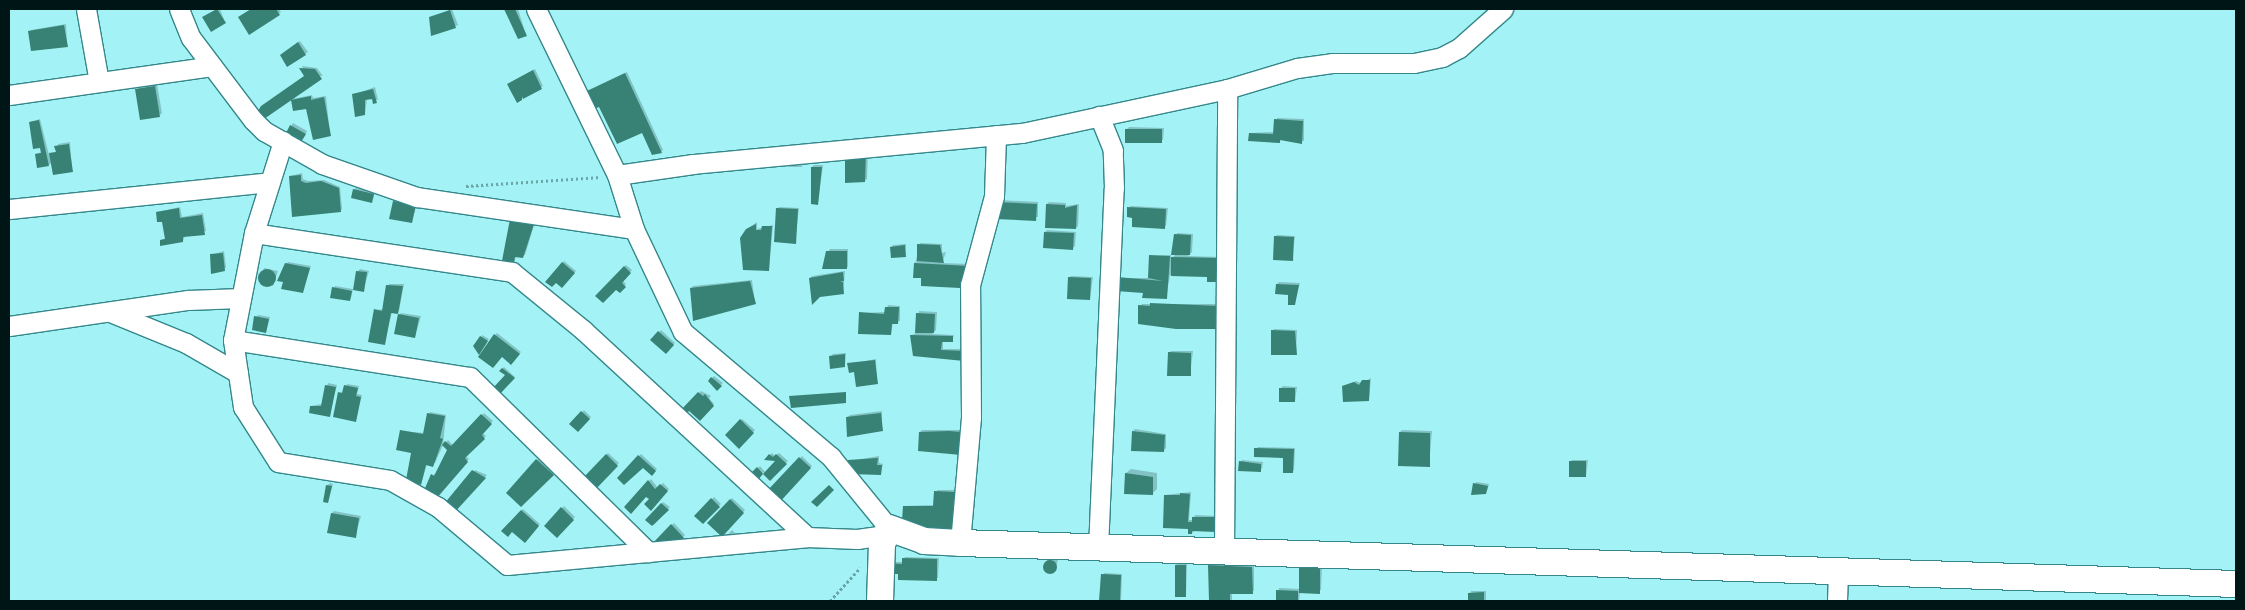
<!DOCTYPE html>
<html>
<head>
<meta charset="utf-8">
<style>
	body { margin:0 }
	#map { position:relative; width:2245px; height:610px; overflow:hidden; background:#a3f3f6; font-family:Lato,sans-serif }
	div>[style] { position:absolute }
	.shadow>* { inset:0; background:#0003 }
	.building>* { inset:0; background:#378274 }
	.round { border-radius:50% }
	.path>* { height:3px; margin-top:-1.5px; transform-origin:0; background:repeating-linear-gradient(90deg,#6aa6a8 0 2.5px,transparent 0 5px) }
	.roads { filter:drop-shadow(1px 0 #35878a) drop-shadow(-1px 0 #35878a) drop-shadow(0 1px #35878a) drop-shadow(0 -1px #35878a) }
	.street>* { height:19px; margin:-9.5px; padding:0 9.5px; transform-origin:9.5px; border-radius:9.5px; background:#fff }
	.secondary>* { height:26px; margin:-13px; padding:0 13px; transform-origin:13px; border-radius:13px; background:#fff }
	span { translate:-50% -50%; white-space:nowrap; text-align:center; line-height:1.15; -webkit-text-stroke:4px #ccfafc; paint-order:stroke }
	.frame { position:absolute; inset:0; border:10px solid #001516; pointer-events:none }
</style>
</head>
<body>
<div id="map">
	<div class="shadow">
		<div style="clip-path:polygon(217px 9px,220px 9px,225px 22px,206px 15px)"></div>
		<div style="clip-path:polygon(252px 9px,279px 9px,281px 12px,249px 33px,242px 15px)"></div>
		<div style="clip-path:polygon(452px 9px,458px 25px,432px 35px,430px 18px)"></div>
		<div style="clip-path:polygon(504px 9px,518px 9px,526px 35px,519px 37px)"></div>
		<div style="clip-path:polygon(66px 24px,67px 46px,29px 32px,31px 30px)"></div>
		<div style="clip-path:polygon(300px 41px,308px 52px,288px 65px,283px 53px)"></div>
		<div style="clip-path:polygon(302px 66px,317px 68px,323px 76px,306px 75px)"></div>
		<div style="clip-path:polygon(535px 69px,543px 86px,521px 99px,511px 82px)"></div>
		<div style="clip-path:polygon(627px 72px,663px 150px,661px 152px,643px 131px,584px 92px)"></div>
		<div style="clip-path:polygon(157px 84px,162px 113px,160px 115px,137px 89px)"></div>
		<div style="clip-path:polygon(375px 87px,378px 100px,367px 99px,365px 114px,353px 95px)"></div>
		<div style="clip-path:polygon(312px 95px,313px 98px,326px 96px,330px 135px,307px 107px,294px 110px,292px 99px)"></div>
		<div style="clip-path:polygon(1277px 118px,1304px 119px,1304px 141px,1282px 139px,1279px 142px,1250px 133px,1275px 132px)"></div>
		<div style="clip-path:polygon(40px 119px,49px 155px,57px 151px,58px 144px,70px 142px,72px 171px,52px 162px,49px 165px,36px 154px,42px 152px,30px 122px)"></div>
		<div style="clip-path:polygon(293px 123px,307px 131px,303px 139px,287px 133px)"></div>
		<div style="clip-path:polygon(1129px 127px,1164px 128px,1163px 140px,1127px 129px)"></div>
		<div style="clip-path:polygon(868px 149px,867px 179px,864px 181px,849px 156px)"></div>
		<div style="clip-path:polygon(803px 157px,802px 167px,788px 167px,788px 160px)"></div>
		<div style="clip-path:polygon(814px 165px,823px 165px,818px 203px,812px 167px)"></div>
		<div style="clip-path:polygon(302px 173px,303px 179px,308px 181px,324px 180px,340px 187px,342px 209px,340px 211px,290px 176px)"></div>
		<div style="clip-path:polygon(356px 188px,375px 192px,373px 199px,371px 201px,354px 190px)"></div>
		<div style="clip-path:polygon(396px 199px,417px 203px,412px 221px,394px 201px)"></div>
		<div style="clip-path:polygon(999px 200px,1038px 202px,1038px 217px,997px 218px)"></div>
		<div style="clip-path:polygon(1049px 202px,1066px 203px,1066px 206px,1079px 204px,1078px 226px,1076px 228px,1047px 204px)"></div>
		<div style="clip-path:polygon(1130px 206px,1168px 208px,1166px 226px,1133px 216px)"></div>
		<div style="clip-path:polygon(180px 207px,182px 217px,203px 213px,206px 231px,185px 236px,183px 241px,161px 240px,166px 238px,163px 220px,157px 212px)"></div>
		<div style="clip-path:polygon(779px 207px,799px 208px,795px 243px,777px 209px)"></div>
		<div style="clip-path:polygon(511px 220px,535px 222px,525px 255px,516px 256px,513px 267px)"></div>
		<div style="clip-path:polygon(757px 222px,757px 229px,773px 225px,769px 270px,747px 229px)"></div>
		<div style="clip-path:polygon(1047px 230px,1076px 232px,1075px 246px,1073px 248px,1045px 232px)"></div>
		<div style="clip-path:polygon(1177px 233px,1193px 234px,1192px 252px,1188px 256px,1222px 257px,1208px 275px,1170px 275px,1166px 298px,1144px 292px,1118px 278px,1149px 278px,1150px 256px,1171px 255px,1171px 259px,1176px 254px)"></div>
		<div style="clip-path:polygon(1277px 235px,1295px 236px,1292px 260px,1275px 237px)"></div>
		<div style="clip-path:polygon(920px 243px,942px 244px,942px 253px,946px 252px,942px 263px,971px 264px,960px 286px,922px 277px,915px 264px)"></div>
		<div style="clip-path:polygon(906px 244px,905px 255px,891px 247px,893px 245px)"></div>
		<div style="clip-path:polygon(830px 249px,848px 249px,848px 266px,847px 268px,828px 252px)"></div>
		<div style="clip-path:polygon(224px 251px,226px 267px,224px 270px,211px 255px)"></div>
		<div style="clip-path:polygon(564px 261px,576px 271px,562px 286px,556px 281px,547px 282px)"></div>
		<div style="clip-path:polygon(288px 262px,311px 266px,302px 291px,286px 264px)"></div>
		<div style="clip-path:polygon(626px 265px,632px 270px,623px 281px,626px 284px,619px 292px,616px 288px,597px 296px)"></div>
		<div style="clip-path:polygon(264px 268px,278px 271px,273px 286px,260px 283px)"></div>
		<div style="clip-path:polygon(360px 269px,369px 271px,363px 291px,358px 271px)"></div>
		<div style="clip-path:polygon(845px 271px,843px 293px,810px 278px,812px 276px)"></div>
		<div style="clip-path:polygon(1071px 276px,1093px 277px,1090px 299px,1069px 278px)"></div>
		<div style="clip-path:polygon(752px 280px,755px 303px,691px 288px,693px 286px)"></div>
		<div style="clip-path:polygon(1279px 282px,1300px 283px,1294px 304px,1290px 294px,1277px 284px)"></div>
		<div style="clip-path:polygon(389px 284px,404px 284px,399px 311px,392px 312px,384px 344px,376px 310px,384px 309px)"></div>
		<div style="clip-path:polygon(335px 286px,353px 289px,351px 298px,349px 300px,334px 288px)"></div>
		<div style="clip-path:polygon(1142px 304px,1221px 304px,1219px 326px,1140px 306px)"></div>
		<div style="clip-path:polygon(888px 305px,900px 306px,900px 321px,893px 322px,891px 334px,860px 313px,886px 312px)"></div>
		<div style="clip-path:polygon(919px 311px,937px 312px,936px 330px,932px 334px,954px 335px,952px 341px,943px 341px,943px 349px,966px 349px,964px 359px,914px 354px,912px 335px,916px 333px)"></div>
		<div style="clip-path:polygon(401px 313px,421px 316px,415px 337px,399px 315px)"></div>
		<div style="clip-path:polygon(258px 315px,270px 317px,266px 332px,256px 317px)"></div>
		<div style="clip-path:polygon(1274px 329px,1297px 330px,1296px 354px,1272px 331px)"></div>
		<div style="clip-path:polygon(661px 330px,675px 343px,666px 352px,652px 340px)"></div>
		<div style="clip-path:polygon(497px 333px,521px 352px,511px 363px,495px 335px)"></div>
		<div style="clip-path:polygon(482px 335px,489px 339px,478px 352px,481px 337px)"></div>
		<div style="clip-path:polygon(1171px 351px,1193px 351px,1190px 375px,1169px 353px)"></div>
		<div style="clip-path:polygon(846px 353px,845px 366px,831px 356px,833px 354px)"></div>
		<div style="clip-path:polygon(876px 359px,877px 383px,855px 371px,849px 364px)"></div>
		<div style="clip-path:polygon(504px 367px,515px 377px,499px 393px,506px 375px,501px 370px)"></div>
		<div style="clip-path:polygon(714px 376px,723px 383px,717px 389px,709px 381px)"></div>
		<div style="clip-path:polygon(1371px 378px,1369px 399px,1343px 386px,1356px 381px,1361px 383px)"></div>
		<div style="clip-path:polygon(328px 383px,337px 385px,329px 416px,311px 406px,322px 404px)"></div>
		<div style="clip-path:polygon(347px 384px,359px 386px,357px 394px,362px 395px,356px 420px,339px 393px,344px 392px)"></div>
		<div style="clip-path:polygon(1283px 386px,1297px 387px,1295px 401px,1281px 388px)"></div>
		<div style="clip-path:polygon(701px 391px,711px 396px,709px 398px,714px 404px,700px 419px,689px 409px,681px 412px)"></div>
		<div style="clip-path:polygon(584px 410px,591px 417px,578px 431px,571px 424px)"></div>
		<div style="clip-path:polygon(882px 411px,882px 430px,848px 417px,850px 415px)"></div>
		<div style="clip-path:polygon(430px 412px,446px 415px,443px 445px,435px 463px,427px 464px,421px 484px,413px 452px,401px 431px,425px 433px)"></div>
		<div style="clip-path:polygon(484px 413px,493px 421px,483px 433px,486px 436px,466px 456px,469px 459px,435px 498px,432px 475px,436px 474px,449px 449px,443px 445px,448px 440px,453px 445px)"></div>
		<div style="clip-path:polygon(742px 419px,755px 430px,739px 447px,727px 435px)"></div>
		<div style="clip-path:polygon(1135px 429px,1166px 434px,1166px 448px,1164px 450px,1133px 431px)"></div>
		<div style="clip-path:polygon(922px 430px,963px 430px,962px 452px,920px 432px)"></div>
		<div style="clip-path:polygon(1402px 430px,1432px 431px,1429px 466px,1400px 432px)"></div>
		<div style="clip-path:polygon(1258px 447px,1295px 448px,1294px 470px,1292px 472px,1285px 456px,1256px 449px)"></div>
		<div style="clip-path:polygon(608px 453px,619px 463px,595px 488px,584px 478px)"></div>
		<div style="clip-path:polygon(772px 453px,775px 456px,779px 453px,788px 461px,770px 479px,764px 472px,756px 480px,751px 475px,760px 466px,766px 473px,779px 459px,766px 460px)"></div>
		<div style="clip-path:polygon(641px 454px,657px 469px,652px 474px,643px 466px,619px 478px)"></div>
		<div style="clip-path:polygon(802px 456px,812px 466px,778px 502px,768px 492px)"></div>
		<div style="clip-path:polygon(879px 456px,879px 463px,883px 464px,881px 474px,850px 461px)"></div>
		<div style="clip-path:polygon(539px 458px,555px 472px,521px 505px,508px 493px)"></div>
		<div style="clip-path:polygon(1242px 460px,1263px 462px,1262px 469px,1240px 462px)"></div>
		<div style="clip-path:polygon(1572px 460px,1588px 460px,1586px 476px,1570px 462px)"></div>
		<div style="clip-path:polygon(1131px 469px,1157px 473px,1157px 489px,1152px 494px,1125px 493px,1126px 473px)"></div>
		<div style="clip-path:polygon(475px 470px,487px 475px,454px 511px,445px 504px)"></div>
		<div style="clip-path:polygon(651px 479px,658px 488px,663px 483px,669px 489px,651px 509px,650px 499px,646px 495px,625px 506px)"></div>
		<div style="clip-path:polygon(1476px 482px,1489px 484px,1487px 491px,1472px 494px)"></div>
		<div style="clip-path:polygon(330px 483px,333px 484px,328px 502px,328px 485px)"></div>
		<div style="clip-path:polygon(937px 490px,956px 490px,958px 517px,904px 506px,935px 505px)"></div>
		<div style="clip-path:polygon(1191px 492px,1189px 520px,1193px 520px,1195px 515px,1217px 516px,1192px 533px,1165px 495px)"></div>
		<div style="clip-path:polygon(714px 497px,721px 504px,703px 522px,696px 516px)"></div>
		<div style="clip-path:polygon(732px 498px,745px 510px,722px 535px,709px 523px)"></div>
		<div style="clip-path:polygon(663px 502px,670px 507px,654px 525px,647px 520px)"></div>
		<div style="clip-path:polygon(564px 506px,575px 517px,557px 536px,546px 525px)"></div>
		<div style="clip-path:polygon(523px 509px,540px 524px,525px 541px,513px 530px,503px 531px)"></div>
		<div style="clip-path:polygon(334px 511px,361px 516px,355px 537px,332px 513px)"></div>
		<div style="clip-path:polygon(674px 523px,685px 535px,668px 551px,653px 545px)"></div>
		<div style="clip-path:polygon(732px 530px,738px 536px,723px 540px)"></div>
		<div style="clip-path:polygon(905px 557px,939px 558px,938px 578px,899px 573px,889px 562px,903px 562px)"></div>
		<div style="clip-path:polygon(1047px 560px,1058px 560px,1055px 571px,1044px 571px)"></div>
		<div style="clip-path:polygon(1178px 563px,1187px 563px,1186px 596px,1176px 565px)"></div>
		<div style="clip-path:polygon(1212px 564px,1254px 566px,1254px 591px,1232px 592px,1232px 601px,1210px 601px)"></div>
		<div style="clip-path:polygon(1302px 567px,1322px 567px,1321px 590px,1300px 592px,1299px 601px,1277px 601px,1279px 588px,1300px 589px)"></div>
		<div style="clip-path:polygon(1104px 573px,1122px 574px,1121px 601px,1101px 601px)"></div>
		<div style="clip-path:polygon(1471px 591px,1486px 591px,1486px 601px,1470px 601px)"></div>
	</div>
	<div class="building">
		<div style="clip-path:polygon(217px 9px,226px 23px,211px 32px,202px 17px)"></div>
		<div style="clip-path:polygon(251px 9px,276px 9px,280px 15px,249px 35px,238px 17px)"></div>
		<div style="clip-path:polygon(504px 9px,515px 9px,527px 36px,518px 39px)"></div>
		<div style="clip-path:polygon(450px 10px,456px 28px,431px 36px,429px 17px)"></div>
		<div style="clip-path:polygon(64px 25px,68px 47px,31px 51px,28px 31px)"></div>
		<div style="clip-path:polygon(298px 42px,306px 55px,287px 67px,280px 55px)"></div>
		<div style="clip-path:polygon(299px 68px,315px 69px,322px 79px,264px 119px,258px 111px,261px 106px,304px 76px)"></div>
		<div style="clip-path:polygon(533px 70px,542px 89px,523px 99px,522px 96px,522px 100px,517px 103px,507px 84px)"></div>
		<div style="clip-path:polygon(625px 73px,662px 153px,652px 155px,642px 133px,617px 144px,599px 107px,589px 111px,581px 94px)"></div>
		<div style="clip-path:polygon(155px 86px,160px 117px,140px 120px,135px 89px)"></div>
		<div style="clip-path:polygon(373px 89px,377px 103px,373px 104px,372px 99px,365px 100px,365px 115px,355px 117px,352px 94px)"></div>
		<div style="clip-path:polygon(311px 96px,311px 100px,324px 97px,331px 136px,313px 140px,306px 109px,293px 111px,291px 100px)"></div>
		<div style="clip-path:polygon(1274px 119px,1303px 121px,1302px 144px,1280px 140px,1280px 143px,1248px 141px,1249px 133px,1273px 134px)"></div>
		<div style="clip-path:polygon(39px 120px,49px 166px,37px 168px,35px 154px,41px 153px,40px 148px,33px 149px,29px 122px)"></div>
		<div style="clip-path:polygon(290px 125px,306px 134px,301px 142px,286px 133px)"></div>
		<div style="clip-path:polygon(1125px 129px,1162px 129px,1162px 143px,1125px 143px)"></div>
		<div style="clip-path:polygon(69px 144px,73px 172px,53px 175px,49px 153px,56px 152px,54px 146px)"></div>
		<div style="clip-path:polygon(866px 150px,865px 182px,845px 183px,845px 158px)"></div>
		<div style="clip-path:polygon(811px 167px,822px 167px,818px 205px,811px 204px)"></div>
		<div style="clip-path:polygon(301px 175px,301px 181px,306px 183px,321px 181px,339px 188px,341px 212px,292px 217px,289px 176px)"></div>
		<div style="clip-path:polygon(353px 189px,374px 194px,372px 203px,351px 198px)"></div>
		<div style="clip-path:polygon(393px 201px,416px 205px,412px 223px,389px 219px)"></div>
		<div style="clip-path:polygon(996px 202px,1037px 204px,1036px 221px,995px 219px)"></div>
		<div style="clip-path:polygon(1046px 204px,1065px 205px,1065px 208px,1077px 205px,1076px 229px,1045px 228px)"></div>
		<div style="clip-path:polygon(1127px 207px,1166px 209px,1165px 229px,1132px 227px,1132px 218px,1127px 217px)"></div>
		<div style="clip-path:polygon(179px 208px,180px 218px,202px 215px,205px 235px,183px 237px,183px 242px,160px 246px,160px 240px,165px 239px,162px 222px,157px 222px,156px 212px)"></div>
		<div style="clip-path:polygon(776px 208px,798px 209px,796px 244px,774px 242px)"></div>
		<div style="clip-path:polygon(510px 219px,534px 224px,523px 258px,515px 257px,513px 268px,501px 266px)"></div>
		<div style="clip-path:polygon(756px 224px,756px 230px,761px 230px,762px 226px,772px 226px,769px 271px,743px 270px,740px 238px,746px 229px)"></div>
		<div style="clip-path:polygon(1044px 232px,1074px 233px,1073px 250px,1043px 248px)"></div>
		<div style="clip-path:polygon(1174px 234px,1191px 235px,1190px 255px,1171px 255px)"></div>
		<div style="clip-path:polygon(1274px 236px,1294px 237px,1293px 261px,1273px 260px)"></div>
		<div style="clip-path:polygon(917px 244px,940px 245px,944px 263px,917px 261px)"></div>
		<div style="clip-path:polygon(905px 245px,906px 257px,891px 258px,890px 247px)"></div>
		<div style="clip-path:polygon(826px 251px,847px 251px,847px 269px,822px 269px)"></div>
		<div style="clip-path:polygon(223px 253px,225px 271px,211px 274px,210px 254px)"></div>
		<div style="clip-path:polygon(1149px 255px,1170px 256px,1167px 299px,1142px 298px,1143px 293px,1116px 291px,1117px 277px,1163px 281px,1148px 278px)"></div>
		<div style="clip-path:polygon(1171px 257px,1221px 258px,1225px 282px,1207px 282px,1207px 277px,1171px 276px)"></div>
		<div style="clip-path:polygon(562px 262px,575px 273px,562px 288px,556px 283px,552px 287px,545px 282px)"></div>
		<div style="clip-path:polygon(285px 263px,310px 268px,303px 293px,281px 289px,283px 282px,277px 281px)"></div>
		<div style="clip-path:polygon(914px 263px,969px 266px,968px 280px,961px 279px,960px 288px,921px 286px,921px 278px,913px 278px)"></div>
		<div style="clip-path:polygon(624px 266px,631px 273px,622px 283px,626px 287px,620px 293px,616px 290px,603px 303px,595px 296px)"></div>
		<div class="round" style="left:258px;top:269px;width:18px;height:18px"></div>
		<div style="clip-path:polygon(356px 271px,367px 272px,364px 292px,353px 290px)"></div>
		<div style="clip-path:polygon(843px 272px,844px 281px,840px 281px,843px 282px,844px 294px,820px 297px,812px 305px,809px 278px)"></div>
		<div style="clip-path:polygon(1068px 277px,1091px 278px,1090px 300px,1067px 299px)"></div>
		<div style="clip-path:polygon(750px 281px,756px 304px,693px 321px,690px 288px)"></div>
		<div style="clip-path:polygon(1276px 284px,1299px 285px,1295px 305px,1288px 305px,1288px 295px,1275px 294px)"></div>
		<div style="clip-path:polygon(386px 285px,403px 286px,398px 314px,391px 313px,385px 345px,368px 342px,374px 309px,382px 311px)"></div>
		<div style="clip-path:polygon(332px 287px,352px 291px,350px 301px,330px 298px)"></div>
		<div style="clip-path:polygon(1150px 303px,1219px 306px,1218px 329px,1176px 329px,1138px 324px,1138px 305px,1150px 306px)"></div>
		<div style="clip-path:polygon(885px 307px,899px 307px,898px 324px,892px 324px,891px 335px,858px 334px,859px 312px,884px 314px)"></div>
		<div style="clip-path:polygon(916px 313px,935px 314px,934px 333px,915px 333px)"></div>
		<div style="clip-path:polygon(398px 314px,419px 318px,415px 338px,394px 334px)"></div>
		<div style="clip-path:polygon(254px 316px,269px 319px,266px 333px,252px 330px)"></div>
		<div style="clip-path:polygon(1271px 330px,1295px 331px,1297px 355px,1271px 355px)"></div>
		<div style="clip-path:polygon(658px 331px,674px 345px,666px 354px,650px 340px)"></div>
		<div style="clip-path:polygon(494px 334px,520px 354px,511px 365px,502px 357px,493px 368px,478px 357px)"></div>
		<div style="clip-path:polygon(910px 335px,953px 336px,953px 342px,942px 342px,941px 350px,965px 351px,964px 361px,913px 356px)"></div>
		<div style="clip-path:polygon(480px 336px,488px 341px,479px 355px,473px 346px)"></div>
		<div style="clip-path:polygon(1168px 352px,1191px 353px,1191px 376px,1167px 376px)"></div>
		<div style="clip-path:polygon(845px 354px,845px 367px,830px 369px,829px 356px)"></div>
		<div style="clip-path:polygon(875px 360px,878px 384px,856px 387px,854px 372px,849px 373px,847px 363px)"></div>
		<div style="clip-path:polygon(502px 368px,515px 378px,499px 395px,493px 388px,505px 375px,499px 371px)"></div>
		<div style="clip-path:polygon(711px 377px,722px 386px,717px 391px,708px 381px)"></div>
		<div style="clip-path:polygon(1362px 380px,1370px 380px,1369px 401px,1343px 402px,1342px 386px,1354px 382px,1359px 385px)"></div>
		<div style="clip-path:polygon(325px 385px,336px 387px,330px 417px,309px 413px,310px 406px,321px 406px)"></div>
		<div style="clip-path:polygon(344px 385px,358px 388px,356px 396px,361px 397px,356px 422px,333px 417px,338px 392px,342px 393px)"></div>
		<div style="clip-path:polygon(1279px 388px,1295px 388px,1295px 402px,1279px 402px)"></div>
		<div style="clip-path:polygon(698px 392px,703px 396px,705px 394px,714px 406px,700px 421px,689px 411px,684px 416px,679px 412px)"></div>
		<div style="clip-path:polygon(846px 392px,846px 403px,791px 408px,789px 396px)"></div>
		<div style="clip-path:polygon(581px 411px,590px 419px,578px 432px,569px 424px)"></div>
		<div style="clip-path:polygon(427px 413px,445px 416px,440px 438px,443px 439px,433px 467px,426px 465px,421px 485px,406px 480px,411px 453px,396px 450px,400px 430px,423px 434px)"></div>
		<div style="clip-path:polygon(881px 413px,883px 431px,847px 437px,846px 417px)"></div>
		<div style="clip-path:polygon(481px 414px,492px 424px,482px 435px,485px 439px,465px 458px,468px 462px,436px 499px,423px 493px,431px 474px,434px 476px,447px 450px,442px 445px,445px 441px,451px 446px)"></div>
		<div style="clip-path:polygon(740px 419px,754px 433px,739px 449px,725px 435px)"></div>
		<div style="clip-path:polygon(949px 431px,961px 432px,961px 455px,918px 451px,919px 432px)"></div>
		<div style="clip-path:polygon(1132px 431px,1165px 435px,1164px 452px,1131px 451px)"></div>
		<div style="clip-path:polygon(1399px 432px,1430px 433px,1430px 467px,1398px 466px)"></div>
		<div style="clip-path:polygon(1254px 448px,1294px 449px,1293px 473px,1283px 473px,1283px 458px,1254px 457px)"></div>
		<div style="clip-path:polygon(606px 454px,618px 466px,595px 490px,583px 478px)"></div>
		<div style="clip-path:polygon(769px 454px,773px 457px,776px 454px,787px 464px,770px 481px,763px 474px,756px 482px,749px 475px,757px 467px,763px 474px,775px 461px,764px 460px)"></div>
		<div style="clip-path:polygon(638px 455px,656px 471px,652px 476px,643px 468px,624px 485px,617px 478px)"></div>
		<div style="clip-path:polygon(799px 457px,811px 468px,778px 504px,766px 492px)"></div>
		<div style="clip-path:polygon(878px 458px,877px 465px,882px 465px,881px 475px,849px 474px,848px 460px)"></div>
		<div style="clip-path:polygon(536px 459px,554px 475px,521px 507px,506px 493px)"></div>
		<div style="clip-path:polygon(1239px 461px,1261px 464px,1261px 472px,1238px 471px)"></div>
		<div style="clip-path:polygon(1569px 461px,1586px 461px,1586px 477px,1569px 477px)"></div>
		<div style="clip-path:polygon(472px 470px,486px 478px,454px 513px,444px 504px)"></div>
		<div style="clip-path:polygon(1125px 473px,1153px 477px,1153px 495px,1124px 494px)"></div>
		<div style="clip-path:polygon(648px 480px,655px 489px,660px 484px,668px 491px,651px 511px,644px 504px,649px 499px,646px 497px,631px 514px,624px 507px)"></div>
		<div style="clip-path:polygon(1473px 483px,1488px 486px,1486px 494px,1471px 495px)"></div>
		<div style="clip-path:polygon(326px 485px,332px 486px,328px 503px,323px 502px)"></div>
		<div style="clip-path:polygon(829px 485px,834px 490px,817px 507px,811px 502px)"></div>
		<div style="clip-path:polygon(934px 491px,955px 492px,956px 532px,925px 531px,902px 521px,903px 506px,933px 506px)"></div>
		<div style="clip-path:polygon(1180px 493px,1190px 494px,1188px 522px,1192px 522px,1192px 517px,1216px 517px,1216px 532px,1192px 531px,1192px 534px,1188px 534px,1188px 529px,1163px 528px,1164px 495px,1180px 495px)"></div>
		<div style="clip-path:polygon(711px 498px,720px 507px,703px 524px,694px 516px)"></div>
		<div style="clip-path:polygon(730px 499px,744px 513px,722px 537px,707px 523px)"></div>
		<div style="clip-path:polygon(661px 503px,669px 510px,652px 526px,645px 520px)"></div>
		<div style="clip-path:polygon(561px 507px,574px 520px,557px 538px,544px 526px)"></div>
		<div style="clip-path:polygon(521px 510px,539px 526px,525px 543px,512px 532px,508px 537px,501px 531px)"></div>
		<div style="clip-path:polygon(331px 513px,359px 518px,356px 538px,327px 533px)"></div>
		<div style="clip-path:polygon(671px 524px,684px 538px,669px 552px,651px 545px)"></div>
		<div style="clip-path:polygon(902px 558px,937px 559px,937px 581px,898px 580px,898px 574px,886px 574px,886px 563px,902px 564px)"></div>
		<div class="round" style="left:1043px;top:560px;width:14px;height:14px"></div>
		<div style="clip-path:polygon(1175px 565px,1186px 565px,1186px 597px,1175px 597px)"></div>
		<div style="clip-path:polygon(1208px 565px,1252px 567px,1253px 594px,1230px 594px,1230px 601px,1209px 601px)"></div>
		<div style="clip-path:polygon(1299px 568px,1320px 568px,1320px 594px,1299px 593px)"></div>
		<div style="clip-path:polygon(1101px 574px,1121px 575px,1120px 601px,1099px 601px)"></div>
		<div style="clip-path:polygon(1276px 590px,1298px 591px,1298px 601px,1276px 601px)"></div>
		<div style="clip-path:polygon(1484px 592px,1484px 601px,1468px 601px,1468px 593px)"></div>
	</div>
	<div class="path">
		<div style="left:466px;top:186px;width:135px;rotate:-3.8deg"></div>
		<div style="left:830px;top:601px;width:45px;rotate:-47.7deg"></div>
	</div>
	<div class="roads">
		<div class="street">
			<div style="left:86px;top:9px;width:74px;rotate:79.9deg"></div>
			<div style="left:179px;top:9px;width:31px;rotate:68deg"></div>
			<div style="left:191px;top:38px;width:103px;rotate:52.9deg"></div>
			<div style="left:253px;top:120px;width:16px;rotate:45deg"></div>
			<div style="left:264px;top:131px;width:67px;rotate:29.6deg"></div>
			<div style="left:322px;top:164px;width:101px;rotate:19.2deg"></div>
			<div style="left:417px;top:197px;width:219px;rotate:8.4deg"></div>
			<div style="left:536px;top:9px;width:185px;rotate:64deg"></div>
			<div style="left:617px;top:175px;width:57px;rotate:72.5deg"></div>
			<div style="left:634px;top:229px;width:114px;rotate:64.6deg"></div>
			<div style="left:683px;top:332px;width:194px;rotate:40.2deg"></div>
			<div style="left:831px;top:457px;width:92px;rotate:50.8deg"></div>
			<div style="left:9px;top:95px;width:205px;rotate:-8.1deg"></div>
			<div style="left:283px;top:141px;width:96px;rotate:107.5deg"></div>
			<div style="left:254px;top:233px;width:109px;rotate:101.1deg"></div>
			<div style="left:233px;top:340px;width:68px;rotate:81.5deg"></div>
			<div style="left:243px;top:407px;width:65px;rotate:57.5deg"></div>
			<div style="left:278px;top:462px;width:113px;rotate:9.1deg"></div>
			<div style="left:390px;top:480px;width:55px;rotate:29.4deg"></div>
			<div style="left:438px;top:507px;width:90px;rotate:40deg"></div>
			<div style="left:507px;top:565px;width:301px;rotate:-5.3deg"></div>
			<div style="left:807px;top:537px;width:50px;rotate:2.3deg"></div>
			<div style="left:857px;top:539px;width:29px;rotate:-8deg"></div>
			<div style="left:617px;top:175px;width:77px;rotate:-8.2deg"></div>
			<div style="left:693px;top:164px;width:330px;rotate:-5.4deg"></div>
			<div style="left:1022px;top:133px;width:210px;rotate:-12.1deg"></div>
			<div style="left:1227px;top:89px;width:73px;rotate:-16.7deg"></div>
			<div style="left:1297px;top:68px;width:35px;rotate:-8deg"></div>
			<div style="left:1332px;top:63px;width:82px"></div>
			<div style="left:1414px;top:63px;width:29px;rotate:-12deg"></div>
			<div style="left:1442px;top:57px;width:19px;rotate:-28deg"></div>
			<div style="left:1459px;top:48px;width:59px;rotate:-41.6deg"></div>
			<div style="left:9px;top:209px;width:262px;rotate:-5.9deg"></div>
			<div style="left:254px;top:233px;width:261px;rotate:8.6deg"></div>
			<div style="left:512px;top:272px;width:92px;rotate:39.2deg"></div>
			<div style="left:583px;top:330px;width:305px;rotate:42.7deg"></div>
			<div style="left:110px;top:312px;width:82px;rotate:22.2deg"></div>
			<div style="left:186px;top:343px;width:60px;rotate:30deg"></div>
			<div style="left:9px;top:326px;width:181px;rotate:-8.3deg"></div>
			<div style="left:188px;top:300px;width:53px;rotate:-2.2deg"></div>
			<div style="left:233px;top:340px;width:240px;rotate:8.9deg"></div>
			<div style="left:470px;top:377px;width:250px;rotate:44.5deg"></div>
			<div style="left:960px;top:543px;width:126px;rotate:-85deg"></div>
			<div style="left:971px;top:417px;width:132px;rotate:-90.4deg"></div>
			<div style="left:970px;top:285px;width:92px;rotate:-74.9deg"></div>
			<div style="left:994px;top:196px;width:61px;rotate:-88.1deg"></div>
			<div style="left:1098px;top:548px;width:360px;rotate:-87.5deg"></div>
			<div style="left:1114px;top:188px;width:38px;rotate:-92deg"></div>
			<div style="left:1113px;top:150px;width:37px;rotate:-112deg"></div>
			<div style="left:1224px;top:552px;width:463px;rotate:-89.6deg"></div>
			<div style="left:1837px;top:601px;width:30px;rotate:-88deg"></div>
		</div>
		<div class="secondary">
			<div style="left:880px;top:601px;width:57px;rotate:-88deg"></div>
			<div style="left:882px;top:544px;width:17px;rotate:-66deg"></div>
			<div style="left:889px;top:528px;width:37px;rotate:20deg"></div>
			<div style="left:924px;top:541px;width:36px;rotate:3deg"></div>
			<div style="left:960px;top:543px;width:1277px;rotate:1.84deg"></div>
		</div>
	</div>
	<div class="frame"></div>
</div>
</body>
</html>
